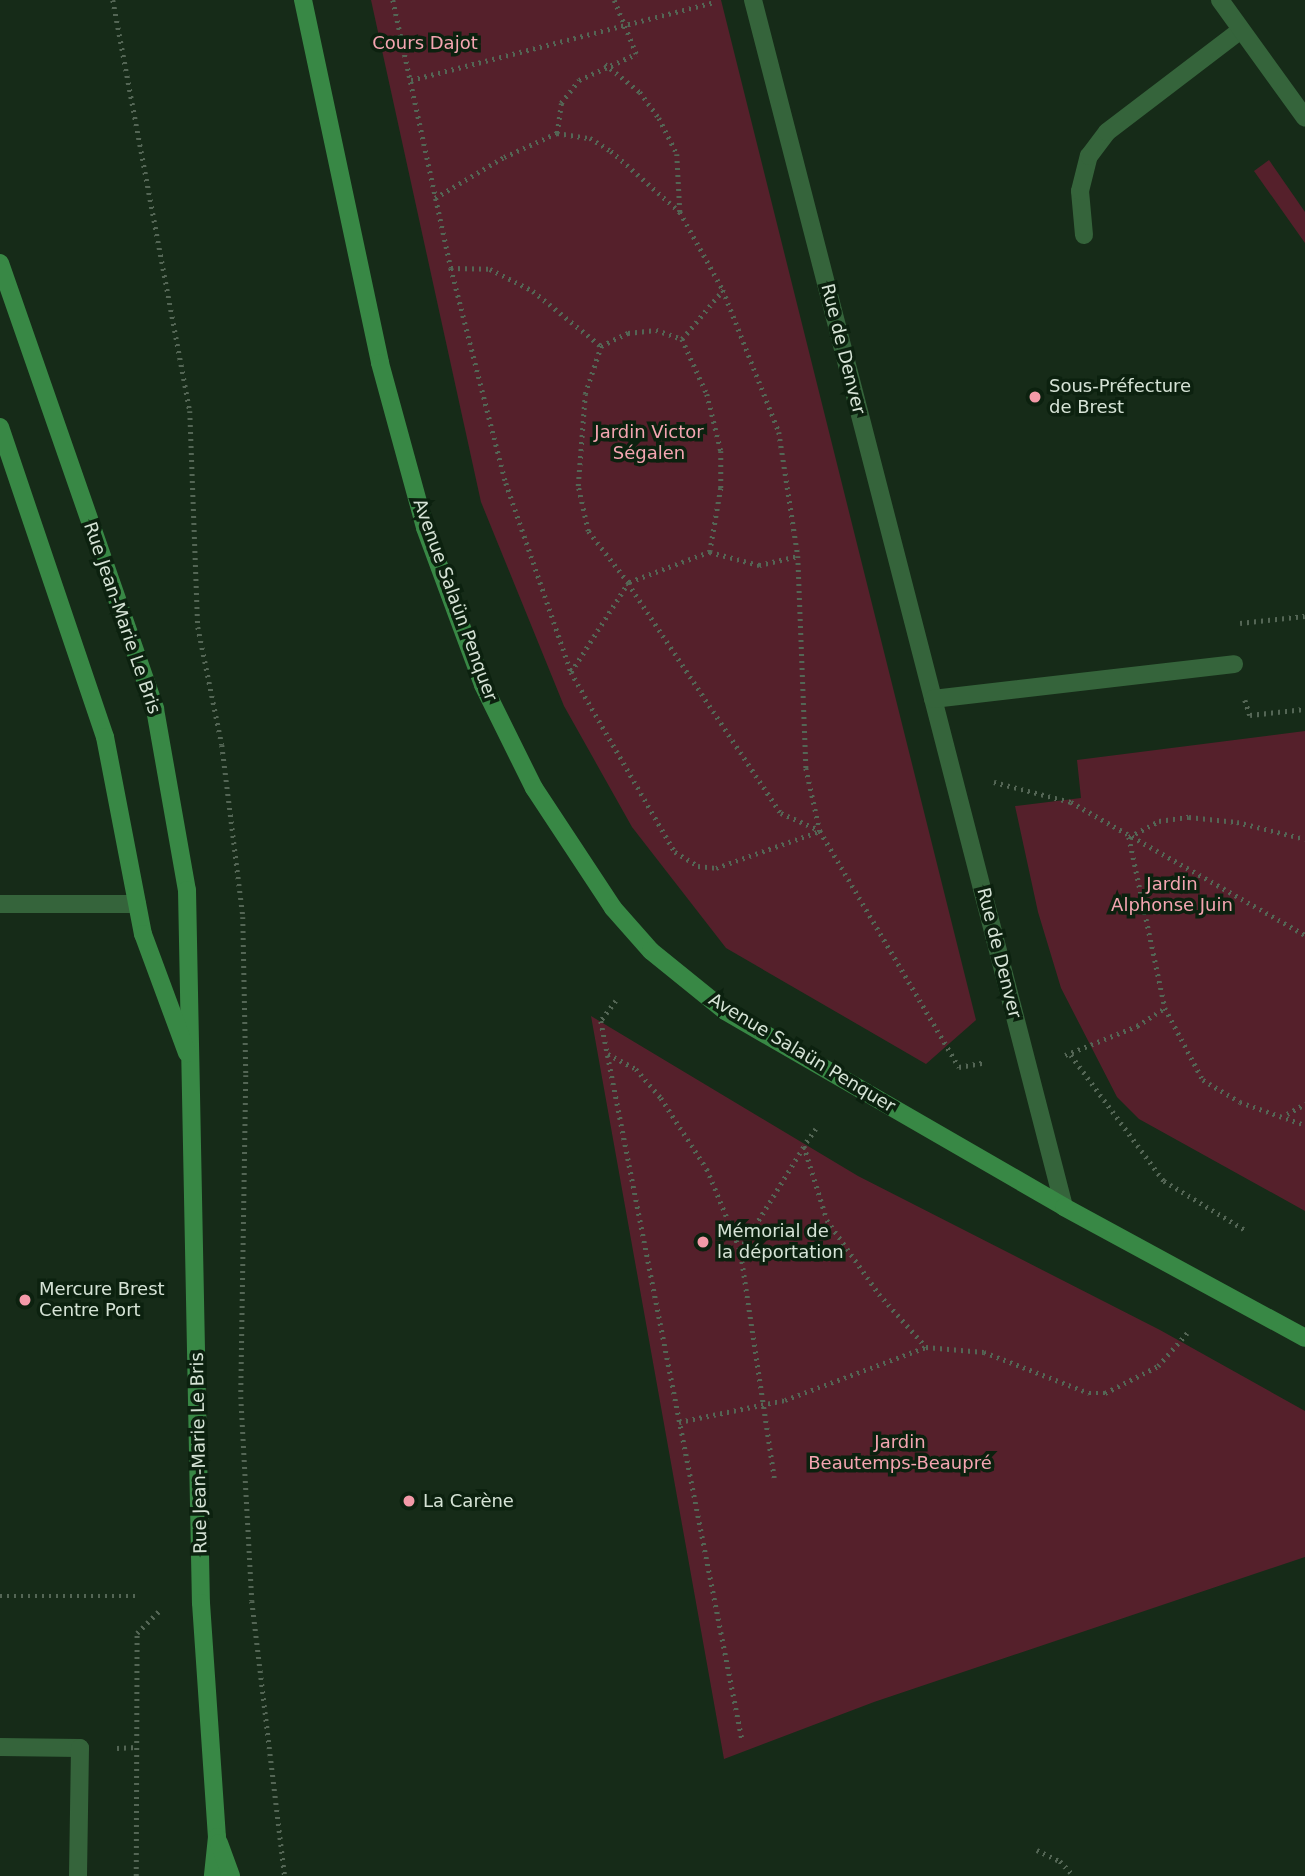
<!DOCTYPE html>
<html>
<head>
<meta charset="utf-8">
<style>
	body { margin:0 }
	#map { position:relative; width:1305px; height:1876px; overflow:hidden; background:#162b18; font-family:"DejaVu Sans",sans-serif }
	div>[style] { position:absolute }
	.green>* { inset:0; background:#55202b }
	.path>* { height:4.5px; margin-top:-2.25px; transform-origin:0; background:repeating-linear-gradient(90deg,#546655 0 2px,transparent 0 7px) }
	.lane>* { height:18px; margin:-9px; padding:0 9px; transform-origin:9px; border-radius:9px; background:#35643b }
	.street>* { height:18px; margin:-9px; padding:0 9px; transform-origin:9px; border-radius:9px; background:#35643b }
	.secondary>* { height:18px; margin:-9px; padding:0 9px; transform-origin:9px; border-radius:9px; background:#388845 }
	.dots>* { width:19px; height:19px; translate:-50% -50%; box-sizing:border-box; border:4px solid #0c210f; border-radius:50% }
	span { translate:-50% -50%; white-space:nowrap; text-align:center; line-height:1.15; -webkit-text-stroke:7px #0c210f; paint-order:stroke }
	.park-label { font-size:18px; color:#f4a5b1 }
	.street-label { font-size:18px; color:#d6e3d6 }
	.poi-label { font-size:18px; color:#d6e3d6 }
	.left { translate:0 -50%; text-align:left }
</style>
</head>
<body>
<div id="map">
	<div class="green">
		<div style="clip-path:polygon(371px 0,721px 0,976px 1020px,926px 1064px,726px 948px,632px 827px,564px 706px,481px 502px)"></div>
		<div style="clip-path:polygon(1269px 160px,1305px 212px,1305px 243px,1254px 171px)"></div>
		<div style="clip-path:polygon(1305px 731px,1305px 1211px,1139px 1119px,1117px 1097px,1061px 988px,1038px 912px,1015px 806px,1081px 798px,1077px 760px)"></div>
		<div style="clip-path:polygon(591px 1016px,858px 1176px,1160px 1330px,1305px 1411px,1305px 1557px,874px 1702px,724px 1759px)"></div>
	</div>
	<div class="path">
		<div style="left:113px;top:0;width:418px;rotate:79.4deg"></div>
		<div style="left:190px;top:411px;width:216px;rotate:87.9deg"></div>
		<div style="left:198px;top:627px;width:120px;rotate:78.5deg"></div>
		<div style="left:222px;top:745px;width:173px;rotate:83deg"></div>
		<div style="left:243px;top:917px;width:158px;rotate:88.9deg"></div>
		<div style="left:246px;top:1075px;width:322px;rotate:90.9deg"></div>
		<div style="left:241px;top:1397px;width:204px;rotate:86.9deg"></div>
		<div style="left:252px;top:1601px;width:277px;rotate:83.2deg"></div>
		<div style="left:393px;top:0;width:274px;rotate:77.8deg"></div>
		<div style="left:451px;top:268px;width:222px;rotate:75.7deg"></div>
		<div style="left:506px;top:483px;width:200px;rotate:71deg"></div>
		<div style="left:571px;top:672px;width:208px;rotate:60deg"></div>
		<div style="left:675px;top:852px;width:27px;rotate:31deg"></div>
		<div style="left:698px;top:866px;width:18px;rotate:6deg"></div>
		<div style="left:716px;top:868px;width:110px;rotate:-19.6deg"></div>
		<div style="left:605px;top:64px;width:45px;rotate:38.7deg"></div>
		<div style="left:640px;top:92px;width:32px;rotate:54deg"></div>
		<div style="left:659px;top:118px;width:40px;rotate:63.4deg"></div>
		<div style="left:677px;top:154px;width:58px;rotate:87deg"></div>
		<div style="left:411px;top:80px;width:313px;rotate:-14.4deg"></div>
		<div style="left:557px;top:133px;width:30px;rotate:-82deg"></div>
		<div style="left:561px;top:103px;width:29px;rotate:-52deg"></div>
		<div style="left:579px;top:80px;width:63px;rotate:-24.5deg"></div>
		<div style="left:636px;top:54px;width:58px;rotate:-112.2deg"></div>
		<div style="left:435px;top:198px;width:80px;rotate:-30.7deg"></div>
		<div style="left:504px;top:157px;width:58px;rotate:-24.4deg"></div>
		<div style="left:557px;top:133px;width:33px;rotate:9deg"></div>
		<div style="left:590px;top:138px;width:25px;rotate:32deg"></div>
		<div style="left:611px;top:151px;width:92px;rotate:41.5deg"></div>
		<div style="left:680px;top:212px;width:89px;rotate:61.1deg"></div>
		<div style="left:723px;top:290px;width:153px;rotate:68.5deg"></div>
		<div style="left:779px;top:432px;width:125px;rotate:81.3deg"></div>
		<div style="left:798px;top:556px;width:212px;rotate:87.8deg"></div>
		<div style="left:806px;top:768px;width:65px;rotate:77.5deg"></div>
		<div style="left:820px;top:831px;width:274px;rotate:59.5deg"></div>
		<div style="left:959px;top:1067px;width:27px;rotate:-10deg"></div>
		<div style="left:451px;top:268px;width:39px;rotate:1deg"></div>
		<div style="left:490px;top:269px;width:48px;rotate:27.1deg"></div>
		<div style="left:533px;top:291px;width:87px;rotate:39deg"></div>
		<div style="left:682px;top:339px;width:64px;rotate:-50.1deg"></div>
		<div style="left:710px;top:552px;width:88px;rotate:159.3deg"></div>
		<div style="left:628px;top:583px;width:276px;rotate:56.4deg"></div>
		<div style="left:781px;top:813px;width:42px;rotate:24.1deg"></div>
		<div style="left:1240px;top:623px;width:65px;rotate:-6.1deg"></div>
		<div style="left:571px;top:672px;width:106px;rotate:-57.4deg"></div>
		<div style="left:628px;top:583px;width:66px;rotate:-127.6deg"></div>
		<div style="left:588px;top:531px;width:46px;rotate:-102.5deg"></div>
		<div style="left:578px;top:486px;width:92px;rotate:-85.6deg"></div>
		<div style="left:585px;top:394px;width:51px;rotate:-71.6deg"></div>
		<div style="left:601px;top:346px;width:30px;rotate:-26deg"></div>
		<div style="left:628px;top:333px;width:28px;rotate:-6deg"></div>
		<div style="left:656px;top:330px;width:28px;rotate:19deg"></div>
		<div style="left:682px;top:339px;width:60px;rotate:65.6deg"></div>
		<div style="left:707px;top:394px;width:59px;rotate:76.2deg"></div>
		<div style="left:721px;top:451px;width:37px;rotate:90deg"></div>
		<div style="left:721px;top:488px;width:65px;rotate:99.8deg"></div>
		<div style="left:710px;top:552px;width:51px;rotate:14.9deg"></div>
		<div style="left:759px;top:565px;width:40px;rotate:-13deg"></div>
		<div style="left:1245px;top:700px;width:16px;rotate:72deg"></div>
		<div style="left:1250px;top:715px;width:55px;rotate:-6.2deg"></div>
		<div style="left:994px;top:782px;width:80px;rotate:14.6deg"></div>
		<div style="left:1071px;top:802px;width:269px;rotate:29.6deg"></div>
		<div style="left:1129px;top:837px;width:175px;rotate:78.1deg"></div>
		<div style="left:1165px;top:1008px;width:81px;rotate:62.2deg"></div>
		<div style="left:1203px;top:1080px;width:43px;rotate:30.7deg"></div>
		<div style="left:1240px;top:1102px;width:69px;rotate:19.5deg"></div>
		<div style="left:1129px;top:837px;width:34px;rotate:-28deg"></div>
		<div style="left:1159px;top:821px;width:30px;rotate:-8deg"></div>
		<div style="left:1189px;top:817px;width:48px;rotate:5.9deg"></div>
		<div style="left:1237px;top:822px;width:70px;rotate:14deg"></div>
		<div style="left:616px;top:1001px;width:25px;rotate:127deg"></div>
		<div style="left:601px;top:1021px;width:732px;rotate:78.89deg"></div>
		<div style="left:608px;top:1054px;width:32px;rotate:28deg"></div>
		<div style="left:636px;top:1069px;width:38px;rotate:49deg"></div>
		<div style="left:661px;top:1098px;width:85px;rotate:57.1deg"></div>
		<div style="left:707px;top:1169px;width:87px;rotate:67.6deg"></div>
		<div style="left:1065px;top:1055px;width:78px;rotate:-21.9deg"></div>
		<div style="left:1137px;top:1026px;width:33px;rotate:-33deg"></div>
		<div style="left:1071px;top:1055px;width:157px;rotate:53.6deg"></div>
		<div style="left:1164px;top:1181px;width:97px;rotate:31.1deg"></div>
		<div style="left:1287px;top:1114px;width:21px;rotate:-29deg"></div>
		<div style="left:816px;top:1129px;width:21px;rotate:125deg"></div>
		<div style="left:804px;top:1146px;width:77px;rotate:72.7deg"></div>
		<div style="left:827px;top:1220px;width:90px;rotate:54.9deg"></div>
		<div style="left:879px;top:1294px;width:71px;rotate:48.4deg"></div>
		<div style="left:679px;top:1422px;width:108px;rotate:-11.7deg"></div>
		<div style="left:785px;top:1400px;width:151px;rotate:-20.6deg"></div>
		<div style="left:926px;top:1347px;width:58px;rotate:4.9deg"></div>
		<div style="left:984px;top:1352px;width:113px;rotate:21.3deg"></div>
		<div style="left:1089px;top:1393px;width:16px"></div>
		<div style="left:1105px;top:1393px;width:59px;rotate:-27deg"></div>
		<div style="left:1158px;top:1366px;width:44px;rotate:-48.7deg"></div>
		<div style="left:774px;top:1478px;width:231px;rotate:-98.5deg"></div>
		<div style="left:740px;top:1250px;width:122px;rotate:-58.4deg"></div>
		<div style="left:0;top:1596px;width:137px"></div>
		<div style="left:117px;top:1748px;width:20px;rotate:-3deg"></div>
		<div style="left:1037px;top:1850px;width:25px;rotate:26deg"></div>
		<div style="left:1060px;top:1861px;width:21px;rotate:47deg"></div>
		<div style="left:136px;top:1876px;width:243px;rotate:-89.8deg"></div>
		<div style="left:137px;top:1633px;width:34px;rotate:-45deg"></div>
	</div>
	<div class="lane">
		<div style="left:1084px;top:235px;width:44px;rotate:-95.2deg"></div>
		<div style="left:1080px;top:191px;width:36px;rotate:-76deg"></div>
		<div style="left:1089px;top:156px;width:30px;rotate:-53deg"></div>
		<div style="left:1107px;top:132px;width:168px;rotate:-37.3deg"></div>
	</div>
	<div class="street">
		<div style="left:753px;top:0;width:1246px;rotate:75.55deg"></div>
		<div style="left:1220px;top:0;width:145px;rotate:54.2deg"></div>
		<div style="left:933px;top:699px;width:303px;rotate:-6.6deg"></div>
		<div style="left:0;top:904px;width:137px"></div>
		<div style="left:0;top:1747px;width:80px;rotate:0.7deg"></div>
		<div style="left:80px;top:1748px;width:128px;rotate:90.9deg"></div>
	</div>
	<div class="secondary">
		<div style="left:303px;top:0;width:371px;rotate:78deg"></div>
		<div style="left:380px;top:363px;width:171px;rotate:74.7deg"></div>
		<div style="left:425px;top:528px;width:167px;rotate:69.7deg"></div>
		<div style="left:483px;top:685px;width:115px;rotate:63.7deg"></div>
		<div style="left:534px;top:788px;width:144px;rotate:56.6deg"></div>
		<div style="left:613px;top:908px;width:57px;rotate:48.5deg"></div>
		<div style="left:651px;top:951px;width:95px;rotate:39deg"></div>
		<div style="left:725px;top:1011px;width:392px;rotate:30deg"></div>
		<div style="left:1064px;top:1207px;width:274px;rotate:28.5deg"></div>
		<div style="left:0;top:263px;width:472px;rotate:70.8deg"></div>
		<div style="left:155px;top:709px;width:184px;rotate:80deg"></div>
		<div style="left:187px;top:890px;width:713px;rotate:88.88deg"></div>
		<div style="left:201px;top:1603px;width:235px;rotate:86.1deg"></div>
		<div style="left:217px;top:1837px;width:39px;rotate:96deg"></div>
		<div style="left:0;top:427px;width:327px;rotate:71.3deg"></div>
		<div style="left:105px;top:737px;width:201px;rotate:79.1deg"></div>
		<div style="left:143px;top:934px;width:127px;rotate:69.7deg"></div>
		<div style="left:219px;top:1843px;width:35px;rotate:70deg"></div>
	</div>
	<div class="dots">
		<div style="left:1035px;top:397px;background:#f39aa8"></div>
		<div style="left:703px;top:1242px;background:#f39aa8"></div>
		<div style="left:25px;top:1300px;background:#f39aa8"></div>
		<div style="left:409px;top:1501px;background:#f39aa8"></div>
	</div>
	<div class="park-label">
		<span style="left:425px;top:43px">Cours Dajot</span>
		<span style="left:649px;top:443px">Jardin Victor<br>Ségalen</span>
		<span style="left:1172px;top:895px">Jardin<br>Alphonse Juin</span>
		<span style="left:900px;top:1453px">Jardin<br>Beautemps-Beaupré</span>
	</div>
	<div class="street-label">
		<span style="left:843px;top:349px;rotate:76deg">Rue de Denver</span>
		<span style="left:455px;top:600px;rotate:70deg">Avenue Salaün Penquer</span>
		<span style="left:122px;top:618px;rotate:71deg">Rue Jean-Marie Le Bris</span>
		<span style="left:999px;top:953px;rotate:76deg">Rue de Denver</span>
		<span style="left:802px;top:1053px;rotate:31deg">Avenue Salaün Penquer</span>
		<span style="left:199px;top:1453px;rotate:-91deg">Rue Jean-Marie Le Bris</span>
	</div>
	<div class="poi-label">
		<span class="left" style="left:1049px;top:397px">Sous-Préfecture<br>de Brest</span>
		<span class="left" style="left:717px;top:1242px">Mémorial de<br>la déportation</span>
		<span class="left" style="left:39px;top:1300px">Mercure Brest<br>Centre Port</span>
		<span class="left" style="left:423px;top:1501px">La Carène</span>
	</div>
</div>
</body>
</html>
